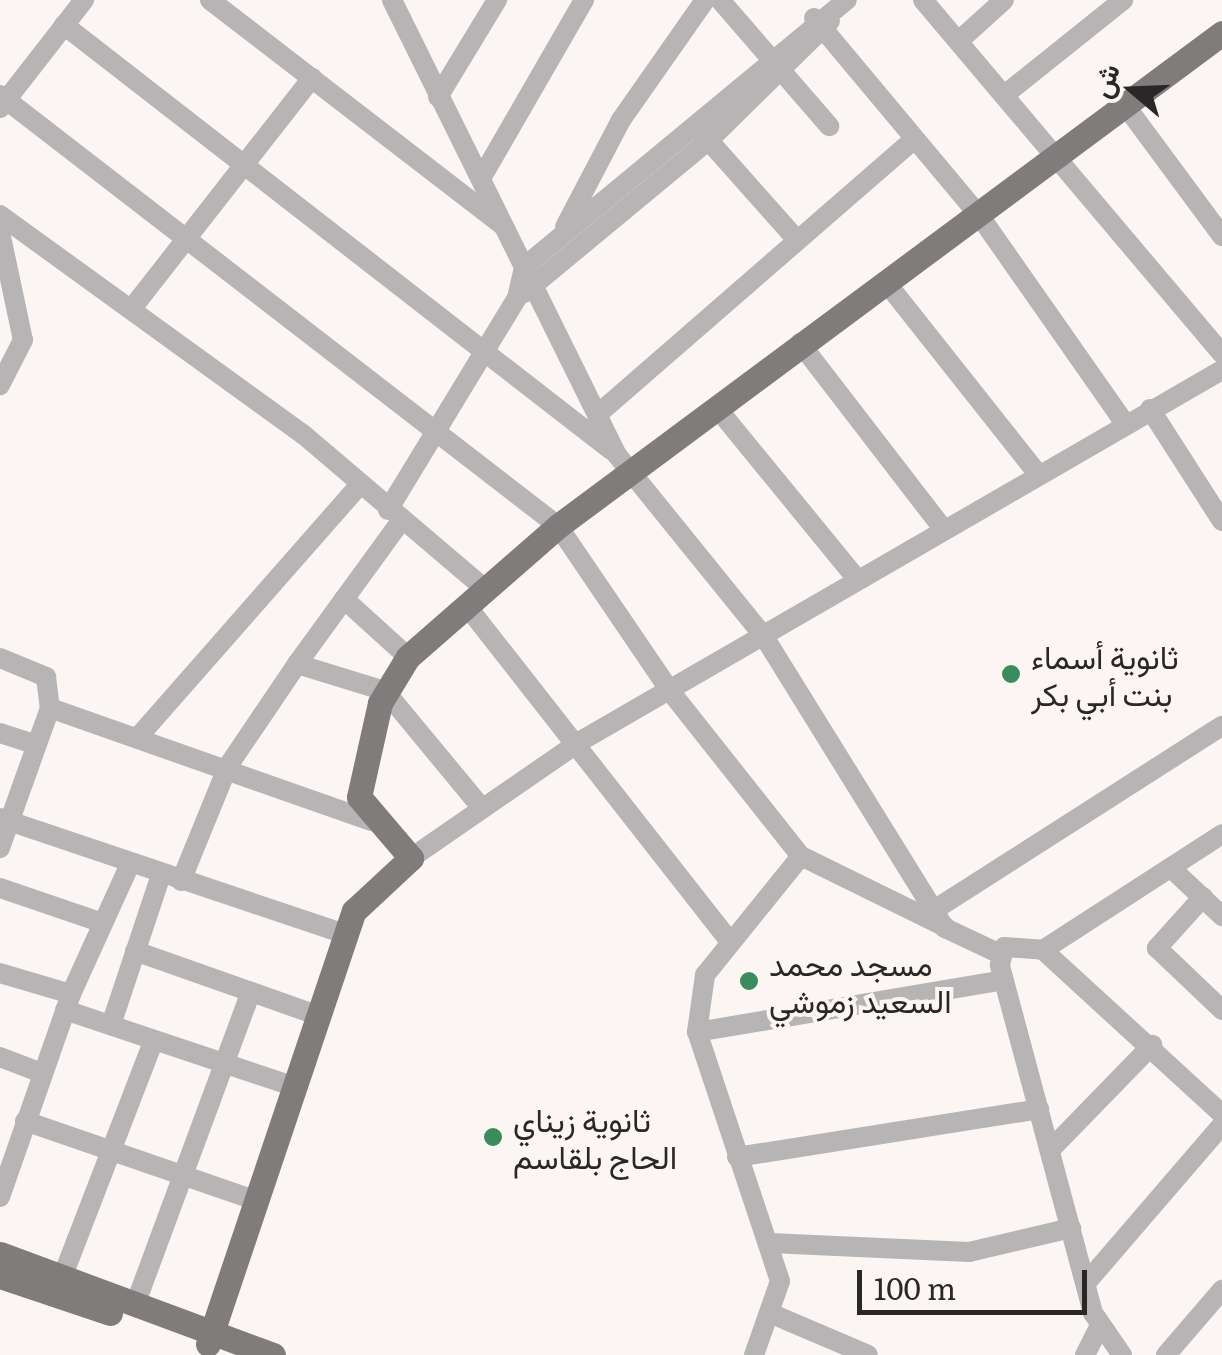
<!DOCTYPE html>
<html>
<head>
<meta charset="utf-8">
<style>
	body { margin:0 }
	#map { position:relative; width:1222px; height:1355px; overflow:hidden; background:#fbf5f3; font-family:Literata,Vazirmatn,serif }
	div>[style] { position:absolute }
	.minor>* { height:20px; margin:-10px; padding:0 10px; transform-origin:10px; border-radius:10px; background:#b6b4b4 }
	.major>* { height:25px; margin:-12.5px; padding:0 12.5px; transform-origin:12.5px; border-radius:12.5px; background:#807c7c }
	.dots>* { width:28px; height:28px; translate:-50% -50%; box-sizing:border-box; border:5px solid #fbf5f3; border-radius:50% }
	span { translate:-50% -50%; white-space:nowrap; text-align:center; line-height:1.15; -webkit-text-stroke:8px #fbf5f3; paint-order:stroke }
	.poi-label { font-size:32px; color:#292727 }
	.left { translate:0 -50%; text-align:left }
	.north { position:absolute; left:1082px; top:40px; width:100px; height:100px; -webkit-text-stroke:8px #fbf5f3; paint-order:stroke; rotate:289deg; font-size:28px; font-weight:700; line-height:40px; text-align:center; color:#292727 }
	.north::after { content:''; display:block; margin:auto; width:35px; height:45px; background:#292727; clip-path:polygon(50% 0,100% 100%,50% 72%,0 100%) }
	.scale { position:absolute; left:857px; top:1270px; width:230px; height:45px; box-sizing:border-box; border:5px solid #292727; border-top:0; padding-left:12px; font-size:30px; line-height:35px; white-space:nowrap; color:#292727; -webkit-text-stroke:8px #fbf5f3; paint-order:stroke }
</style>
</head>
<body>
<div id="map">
	<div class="minor">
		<div style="left:210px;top:0;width:369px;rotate:37.6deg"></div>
		<div style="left:392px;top:0;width:508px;rotate:63.69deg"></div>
		<div style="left:617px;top:455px;width:232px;rotate:51deg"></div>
		<div style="left:763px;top:635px;width:345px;rotate:58.2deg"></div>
		<div style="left:945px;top:928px;width:61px;rotate:25.3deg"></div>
		<div style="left:720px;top:0;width:167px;rotate:49.1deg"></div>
		<div style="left:923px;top:0;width:463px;rotate:49.8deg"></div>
		<div style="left:814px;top:18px;width:257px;rotate:50.1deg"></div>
		<div style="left:979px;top:215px;width:253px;rotate:55deg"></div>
		<div style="left:64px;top:25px;width:693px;rotate:37.85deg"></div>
		<div style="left:961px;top:39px;width:58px;rotate:-42.2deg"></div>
		<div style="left:1007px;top:93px;width:149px;rotate:-38.7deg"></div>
		<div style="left:0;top:95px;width:705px;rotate:37.68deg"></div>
		<div style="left:558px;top:526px;width:199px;rotate:55.8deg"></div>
		<div style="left:670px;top:691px;width:211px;rotate:51.6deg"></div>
		<div style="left:438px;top:97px;width:114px;rotate:-58.7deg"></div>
		<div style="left:1125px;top:105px;width:163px;rotate:53.5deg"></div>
		<div style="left:0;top:108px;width:137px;rotate:-52.1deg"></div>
		<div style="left:702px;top:133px;width:143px;rotate:48.4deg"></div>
		<div style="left:483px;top:175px;width:202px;rotate:-60deg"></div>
		<div style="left:0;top:215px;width:375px;rotate:35.9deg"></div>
		<div style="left:304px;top:435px;width:236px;rotate:40.4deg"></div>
		<div style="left:565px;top:227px;width:121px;rotate:-62.4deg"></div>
		<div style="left:621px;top:120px;width:146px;rotate:-55deg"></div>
		<div style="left:0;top:232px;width:110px;rotate:78deg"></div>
		<div style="left:23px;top:340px;width:51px;rotate:117.1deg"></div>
		<div style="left:885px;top:281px;width:245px;rotate:51.6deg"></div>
		<div style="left:524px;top:293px;width:239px;rotate:-39.6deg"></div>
		<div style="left:708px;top:141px;width:171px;rotate:-44.5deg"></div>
		<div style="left:133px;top:307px;width:291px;rotate:-52deg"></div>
		<div style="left:800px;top:343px;width:235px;rotate:52.4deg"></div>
		<div style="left:717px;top:408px;width:222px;rotate:50.7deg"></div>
		<div style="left:1150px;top:409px;width:133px;rotate:57.3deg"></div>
		<div style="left:598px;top:414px;width:419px;rotate:-41deg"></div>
		<div style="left:388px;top:510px;width:248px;rotate:-58.7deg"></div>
		<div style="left:517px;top:298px;width:32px;rotate:-77deg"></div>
		<div style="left:524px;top:267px;width:419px;rotate:-39.6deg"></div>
		<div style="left:344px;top:599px;width:86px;rotate:42.2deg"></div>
		<div style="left:466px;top:605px;width:427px;rotate:51.9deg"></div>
		<div style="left:0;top:658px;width:50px;rotate:22.4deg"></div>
		<div style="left:46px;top:677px;width:31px;rotate:83deg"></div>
		<div style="left:50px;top:708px;width:149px;rotate:109.7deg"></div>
		<div style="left:297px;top:664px;width:177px;rotate:-54deg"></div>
		<div style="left:50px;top:708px;width:340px;rotate:19.4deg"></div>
		<div style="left:0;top:733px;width:38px;rotate:18deg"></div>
		<div style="left:139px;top:736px;width:333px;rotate:-48.7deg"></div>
		<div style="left:0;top:818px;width:364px;rotate:18.6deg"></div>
		<div style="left:411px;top:858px;width:204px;rotate:-34.6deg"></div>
		<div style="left:579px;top:742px;width:743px;rotate:-30.05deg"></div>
		<div style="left:1172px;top:869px;width:69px;rotate:43.2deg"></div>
		<div style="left:181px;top:881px;width:124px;rotate:-67.8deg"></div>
		<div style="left:228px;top:766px;width:123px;rotate:-55.9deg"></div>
		<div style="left:297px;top:664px;width:92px;rotate:17.1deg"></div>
		<div style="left:385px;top:691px;width:149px;rotate:50.4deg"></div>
		<div style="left:0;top:888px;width:109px;rotate:18.8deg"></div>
		<div style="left:1203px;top:897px;width:69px;rotate:132deg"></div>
		<div style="left:1157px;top:948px;width:90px;rotate:43.6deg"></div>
		<div style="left:934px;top:910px;width:342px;rotate:-32.6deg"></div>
		<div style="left:1043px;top:950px;width:213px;rotate:-32.9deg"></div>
		<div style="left:135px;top:951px;width:193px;rotate:19.4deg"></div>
		<div style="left:0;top:973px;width:74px;rotate:16.5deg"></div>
		<div style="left:65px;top:1010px;width:243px;rotate:18.5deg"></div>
		<div style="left:111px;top:1025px;width:158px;rotate:-71.6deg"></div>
		<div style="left:697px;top:1032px;width:311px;rotate:-9.6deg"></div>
		<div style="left:0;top:1057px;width:45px;rotate:20.9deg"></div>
		<div style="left:25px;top:1121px;width:243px;rotate:19deg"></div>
		<div style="left:1052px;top:1148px;width:144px;rotate:-45.8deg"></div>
		<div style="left:737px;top:1157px;width:306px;rotate:-9deg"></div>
		<div style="left:0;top:1197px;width:215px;rotate:-70.7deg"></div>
		<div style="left:71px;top:994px;width:143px;rotate:-65.6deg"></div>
		<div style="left:770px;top:1243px;width:199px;rotate:2.6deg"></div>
		<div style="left:969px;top:1252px;width:105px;rotate:-13.2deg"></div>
		<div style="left:62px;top:1278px;width:253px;rotate:-68.9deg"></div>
		<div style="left:1086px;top:1283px;width:208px;rotate:-49.3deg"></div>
		<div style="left:135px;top:1305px;width:334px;rotate:-69.7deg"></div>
		<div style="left:772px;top:1314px;width:104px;rotate:23.1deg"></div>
		<div style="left:754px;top:1355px;width:78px;rotate:-70.6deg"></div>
		<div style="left:780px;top:1281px;width:262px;rotate:-108.4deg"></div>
		<div style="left:697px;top:1032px;width:58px;rotate:-82deg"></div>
		<div style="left:705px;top:975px;width:153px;rotate:-51.1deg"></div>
		<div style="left:801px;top:856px;width:161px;rotate:26.2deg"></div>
		<div style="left:1085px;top:1355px;width:31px;rotate:-63deg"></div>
		<div style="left:1122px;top:1355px;width:51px;rotate:-124.6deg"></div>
		<div style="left:1093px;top:1313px;width:360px;rotate:-105deg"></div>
		<div style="left:1000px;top:965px;width:18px;rotate:-77deg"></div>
		<div style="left:1004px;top:947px;width:39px;rotate:4deg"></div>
		<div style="left:1043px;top:950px;width:243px;rotate:42.5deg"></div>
		<div style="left:1166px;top:1355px;width:86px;rotate:-49.3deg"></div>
	</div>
	<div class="major">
		<div style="left:0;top:1254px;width:291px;rotate:20.3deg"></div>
		<div style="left:0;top:1276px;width:116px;rotate:18.6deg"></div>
		<div style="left:208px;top:1344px;width:457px;rotate:-71.4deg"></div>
		<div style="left:354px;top:911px;width:78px;rotate:-42.9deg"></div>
		<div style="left:411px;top:858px;width:80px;rotate:-130.4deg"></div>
		<div style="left:359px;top:797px;width:96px;rotate:-77.4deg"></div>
		<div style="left:380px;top:703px;width:54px;rotate:-58.7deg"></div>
		<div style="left:408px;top:657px;width:199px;rotate:-41.1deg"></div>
		<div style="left:558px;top:526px;width:827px;rotate:-36.59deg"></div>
	</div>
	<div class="dots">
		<div style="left:1011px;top:674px;background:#3b8c5c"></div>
		<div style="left:749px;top:981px;background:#3b8c5c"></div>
		<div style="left:493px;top:1137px;background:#3b8c5c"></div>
	</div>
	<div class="poi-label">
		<span class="left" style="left:1031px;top:674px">ثانوية أسماء<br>بنت أبي بكر</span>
		<span class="left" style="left:769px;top:981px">مسجد محمد<br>السعيد زموشي</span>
		<span class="left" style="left:513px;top:1137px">ثانوية زيناي<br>الحاج بلقاسم</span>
	</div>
	<div class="north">ش</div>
	<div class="scale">100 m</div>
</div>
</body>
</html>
